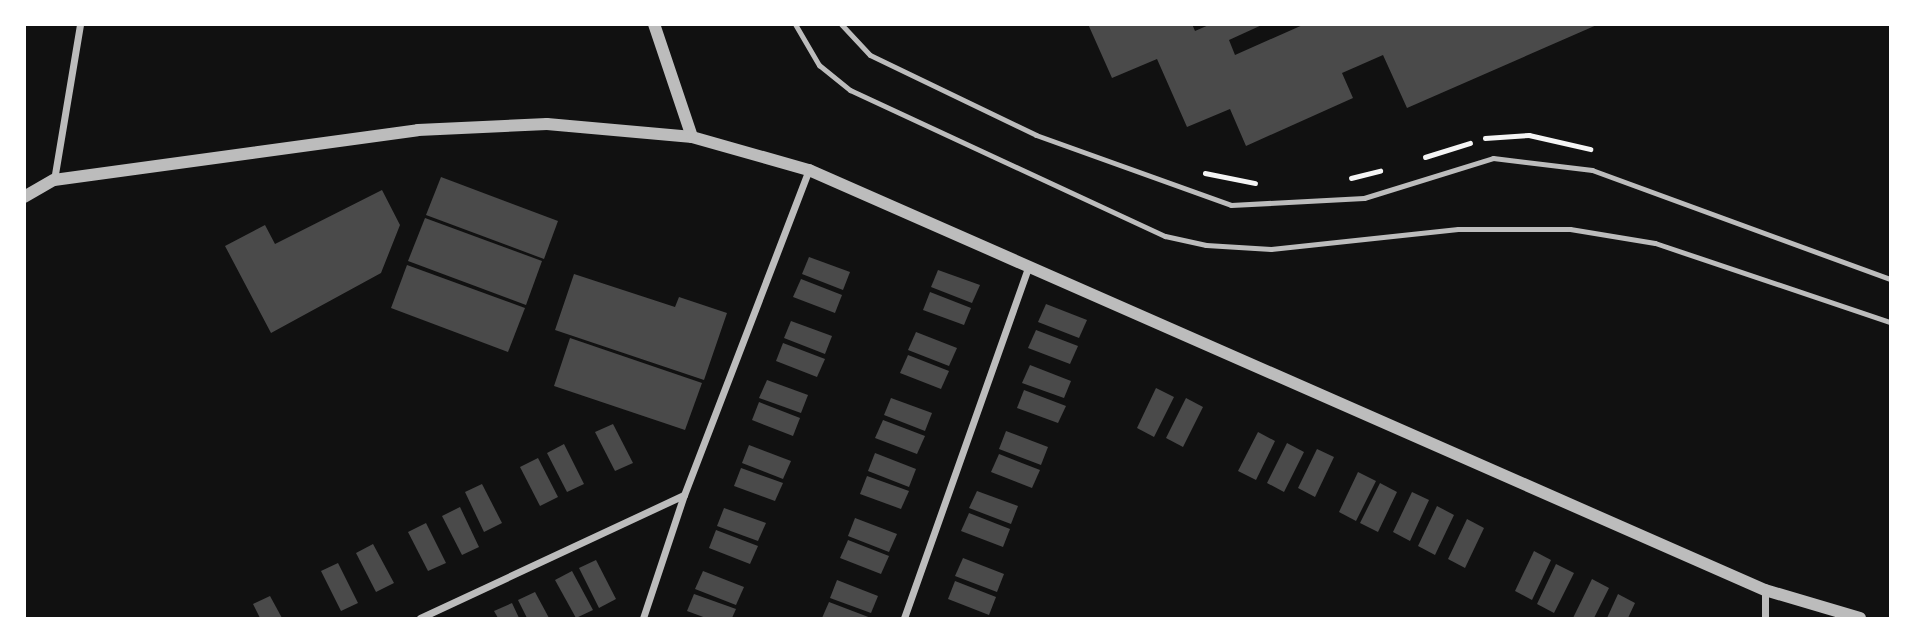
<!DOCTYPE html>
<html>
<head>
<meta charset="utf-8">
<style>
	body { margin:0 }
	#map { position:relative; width:1915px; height:643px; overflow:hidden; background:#111; font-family:"Sofia Sans Condensed",sans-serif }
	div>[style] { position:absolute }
	.building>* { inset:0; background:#4a4a4a }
	.path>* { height:4.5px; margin:-2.25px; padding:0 2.25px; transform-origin:2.25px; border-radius:2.25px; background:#f5f5f5 }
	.service>* { height:5px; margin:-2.5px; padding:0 2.5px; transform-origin:2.5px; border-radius:2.5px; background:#bcbcbc }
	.minor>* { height:7px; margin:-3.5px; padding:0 3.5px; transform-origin:3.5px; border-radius:3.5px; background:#bcbcbc }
	.tertiary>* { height:12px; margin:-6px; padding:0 6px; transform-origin:6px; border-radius:6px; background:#bcbcbc }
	span { translate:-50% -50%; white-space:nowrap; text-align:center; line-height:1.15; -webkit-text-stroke:5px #fff; paint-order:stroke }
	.frame { position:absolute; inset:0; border:26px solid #fff; pointer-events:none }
</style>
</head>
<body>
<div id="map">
	<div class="building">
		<div style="clip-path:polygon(1088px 24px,1192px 24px,1195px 31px,1211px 24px,1264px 24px,1229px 40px,1235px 55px,1305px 24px,1599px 24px,1407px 108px,1383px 55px,1342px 73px,1353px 98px,1246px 146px,1230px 109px,1187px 127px,1157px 59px,1112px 78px)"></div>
		<div style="clip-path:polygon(441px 177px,558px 221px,544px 259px,426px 215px)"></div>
		<div style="clip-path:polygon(382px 190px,400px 225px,381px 273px,271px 333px,225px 246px,265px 225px,275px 244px)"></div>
		<div style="clip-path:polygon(425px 218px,542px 261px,526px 305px,408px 261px)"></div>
		<div style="clip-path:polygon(809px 257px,850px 272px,843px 290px,802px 274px)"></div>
		<div style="clip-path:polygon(407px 265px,525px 308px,508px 352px,391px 308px)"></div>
		<div style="clip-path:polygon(938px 270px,980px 285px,972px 303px,931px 287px)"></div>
		<div style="clip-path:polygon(574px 274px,675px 307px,679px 297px,727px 313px,704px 380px,555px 330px)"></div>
		<div style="clip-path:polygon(801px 279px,842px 295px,835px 313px,793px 297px)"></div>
		<div style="clip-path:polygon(930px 292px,971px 308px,964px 325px,923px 310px)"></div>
		<div style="clip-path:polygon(1046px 304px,1087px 320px,1079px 338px,1038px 322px)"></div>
		<div style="clip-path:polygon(791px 321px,832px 336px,825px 354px,784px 338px)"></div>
		<div style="clip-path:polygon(1036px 330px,1078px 346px,1070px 364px,1028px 348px)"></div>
		<div style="clip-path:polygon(916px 332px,957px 348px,949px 366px,908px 350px)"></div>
		<div style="clip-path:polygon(570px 338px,702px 383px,685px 430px,554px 386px)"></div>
		<div style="clip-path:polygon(783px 343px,825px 359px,817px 377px,776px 361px)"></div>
		<div style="clip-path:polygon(908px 355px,949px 371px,941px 389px,900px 373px)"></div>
		<div style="clip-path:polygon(1030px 365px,1071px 381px,1064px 398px,1022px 383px)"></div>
		<div style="clip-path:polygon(767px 380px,808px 395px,801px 413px,759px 398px)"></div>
		<div style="clip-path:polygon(1156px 388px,1174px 397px,1154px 437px,1137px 428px)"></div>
		<div style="clip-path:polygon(1024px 390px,1066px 406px,1058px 423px,1017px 408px)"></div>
		<div style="clip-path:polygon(891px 398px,932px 413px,925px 431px,884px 415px)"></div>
		<div style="clip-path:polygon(1186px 398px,1203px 407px,1183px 447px,1166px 438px)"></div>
		<div style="clip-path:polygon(759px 402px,800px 418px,793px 436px,752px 420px)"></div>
		<div style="clip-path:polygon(883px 420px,925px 436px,917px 454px,875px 438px)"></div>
		<div style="clip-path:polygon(613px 424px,633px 463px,615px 471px,595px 432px)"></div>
		<div style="clip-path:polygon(1006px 431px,1048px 447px,1041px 465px,999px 449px)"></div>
		<div style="clip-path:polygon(1258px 432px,1275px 441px,1256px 480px,1238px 471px)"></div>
		<div style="clip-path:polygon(1287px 443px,1304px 452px,1284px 492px,1267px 483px)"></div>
		<div style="clip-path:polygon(564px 444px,584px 484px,567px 492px,547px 453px)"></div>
		<div style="clip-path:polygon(749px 445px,791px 461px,783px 479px,742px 463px)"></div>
		<div style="clip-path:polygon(1317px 449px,1334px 457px,1315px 497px,1298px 488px)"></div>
		<div style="clip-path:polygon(875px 453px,916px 469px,909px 487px,868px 471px)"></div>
		<div style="clip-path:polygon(999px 454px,1040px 470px,1032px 488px,991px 472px)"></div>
		<div style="clip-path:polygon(538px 458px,558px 497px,540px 506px,520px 467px)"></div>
		<div style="clip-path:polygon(741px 468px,783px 483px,775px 501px,734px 486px)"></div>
		<div style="clip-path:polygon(1358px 472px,1376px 481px,1356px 521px,1339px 512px)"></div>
		<div style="clip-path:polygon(867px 476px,909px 491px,901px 509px,860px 494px)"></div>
		<div style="clip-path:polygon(1380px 483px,1397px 492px,1378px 532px,1360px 523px)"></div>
		<div style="clip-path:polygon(482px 484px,502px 523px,484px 532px,465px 492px)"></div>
		<div style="clip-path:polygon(977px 491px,1018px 506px,1011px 524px,969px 508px)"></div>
		<div style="clip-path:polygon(1412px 492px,1429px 500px,1410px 541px,1393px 532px)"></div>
		<div style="clip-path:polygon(1437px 506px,1454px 515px,1435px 555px,1418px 546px)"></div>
		<div style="clip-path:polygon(460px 507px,479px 547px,462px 555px,442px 516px)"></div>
		<div style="clip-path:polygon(724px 508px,766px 523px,758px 541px,717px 526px)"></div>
		<div style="clip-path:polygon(969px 513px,1010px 529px,1003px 547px,961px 531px)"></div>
		<div style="clip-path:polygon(855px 518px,897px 534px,889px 552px,848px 536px)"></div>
		<div style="clip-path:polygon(1467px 519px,1484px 528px,1465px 568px,1448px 559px)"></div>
		<div style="clip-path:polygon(426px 523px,446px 563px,428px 571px,408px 532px)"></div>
		<div style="clip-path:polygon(716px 530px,758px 546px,750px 564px,709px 548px)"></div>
		<div style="clip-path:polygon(848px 540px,889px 556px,881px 574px,840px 558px)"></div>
		<div style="clip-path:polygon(373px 544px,394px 583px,376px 592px,356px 553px)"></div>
		<div style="clip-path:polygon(1534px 551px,1551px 560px,1532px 600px,1515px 591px)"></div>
		<div style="clip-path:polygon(963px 558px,1004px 574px,997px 592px,955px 576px)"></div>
		<div style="clip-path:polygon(596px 560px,616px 599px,599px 608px,579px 568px)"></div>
		<div style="clip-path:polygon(338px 563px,358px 603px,341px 611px,321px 571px)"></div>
		<div style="clip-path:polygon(1556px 564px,1574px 573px,1554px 613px,1537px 604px)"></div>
		<div style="clip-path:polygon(572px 571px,593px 610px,576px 618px,555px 580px)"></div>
		<div style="clip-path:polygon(703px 571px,744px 587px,736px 605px,695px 589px)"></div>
		<div style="clip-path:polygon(1592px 579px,1609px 588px,1594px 618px,1573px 618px)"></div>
		<div style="clip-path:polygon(837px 580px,878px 596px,871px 613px,830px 598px)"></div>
		<div style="clip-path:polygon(955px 581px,996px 597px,989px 615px,948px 599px)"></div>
		<div style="clip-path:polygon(535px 592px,549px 618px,527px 618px,518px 600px)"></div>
		<div style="clip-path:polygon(694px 594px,736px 609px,732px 618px,706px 618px,687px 611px)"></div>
		<div style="clip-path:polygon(1618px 594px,1635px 603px,1628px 618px,1607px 618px)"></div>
		<div style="clip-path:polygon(270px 596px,282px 618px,260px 618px,253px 604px)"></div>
		<div style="clip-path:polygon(829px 602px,871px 618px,822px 618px)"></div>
		<div style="clip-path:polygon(512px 603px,519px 618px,498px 618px,494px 611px)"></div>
	</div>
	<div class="path">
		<div style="left:1485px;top:138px;width:44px;rotate:-3.9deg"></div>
		<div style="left:1529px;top:135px;width:63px;rotate:12.9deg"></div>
		<div style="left:1425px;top:157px;width:47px;rotate:-17.3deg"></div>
		<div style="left:1205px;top:173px;width:51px;rotate:11.3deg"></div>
		<div style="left:1351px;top:178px;width:30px;rotate:-14deg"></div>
	</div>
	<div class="service">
		<div style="left:795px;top:24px;width:48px;rotate:59.7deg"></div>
		<div style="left:819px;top:65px;width:40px;rotate:39deg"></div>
		<div style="left:850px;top:90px;width:347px;rotate:24.9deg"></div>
		<div style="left:1165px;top:236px;width:42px;rotate:12.4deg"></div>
		<div style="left:1206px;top:245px;width:65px;rotate:3.5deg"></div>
		<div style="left:1271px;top:249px;width:188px;rotate:-6.1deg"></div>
		<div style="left:1458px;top:229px;width:112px"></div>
		<div style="left:1570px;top:229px;width:86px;rotate:9.4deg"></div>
		<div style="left:1655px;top:243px;width:248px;rotate:18.6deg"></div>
		<div style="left:841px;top:24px;width:42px;rotate:46.9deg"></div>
		<div style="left:870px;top:55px;width:184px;rotate:25.7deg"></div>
		<div style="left:1036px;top:135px;width:207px;rotate:19.7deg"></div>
		<div style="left:1231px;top:205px;width:133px;rotate:-3deg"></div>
		<div style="left:1364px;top:198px;width:135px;rotate:-17.2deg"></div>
		<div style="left:1493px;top:158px;width:100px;rotate:6.9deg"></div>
		<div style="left:1592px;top:170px;width:317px;rotate:20.1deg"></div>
	</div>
	<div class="minor">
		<div style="left:54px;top:180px;width:158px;rotate:-80.5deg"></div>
		<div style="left:420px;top:618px;width:291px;rotate:-25deg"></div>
		<div style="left:643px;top:618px;width:130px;rotate:-71.6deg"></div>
		<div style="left:684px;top:495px;width:348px;rotate:-69deg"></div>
		<div style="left:904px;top:618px;width:371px;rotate:-70.5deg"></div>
		<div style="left:1765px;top:618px;width:28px;rotate:-90deg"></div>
	</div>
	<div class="tertiary">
		<div style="left:654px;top:24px;width:119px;rotate:71.4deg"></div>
		<div style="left:24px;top:197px;width:34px;rotate:-30deg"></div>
		<div style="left:54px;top:180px;width:367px;rotate:-7.8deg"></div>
		<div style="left:418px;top:130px;width:129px;rotate:-2.7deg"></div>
		<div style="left:547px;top:124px;width:146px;rotate:5.1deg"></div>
		<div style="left:692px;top:137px;width:122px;rotate:15.8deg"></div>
		<div style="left:809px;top:170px;width:1044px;rotate:23.72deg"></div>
		<div style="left:1765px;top:590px;width:99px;rotate:16.4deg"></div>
	</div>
	<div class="frame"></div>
</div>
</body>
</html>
